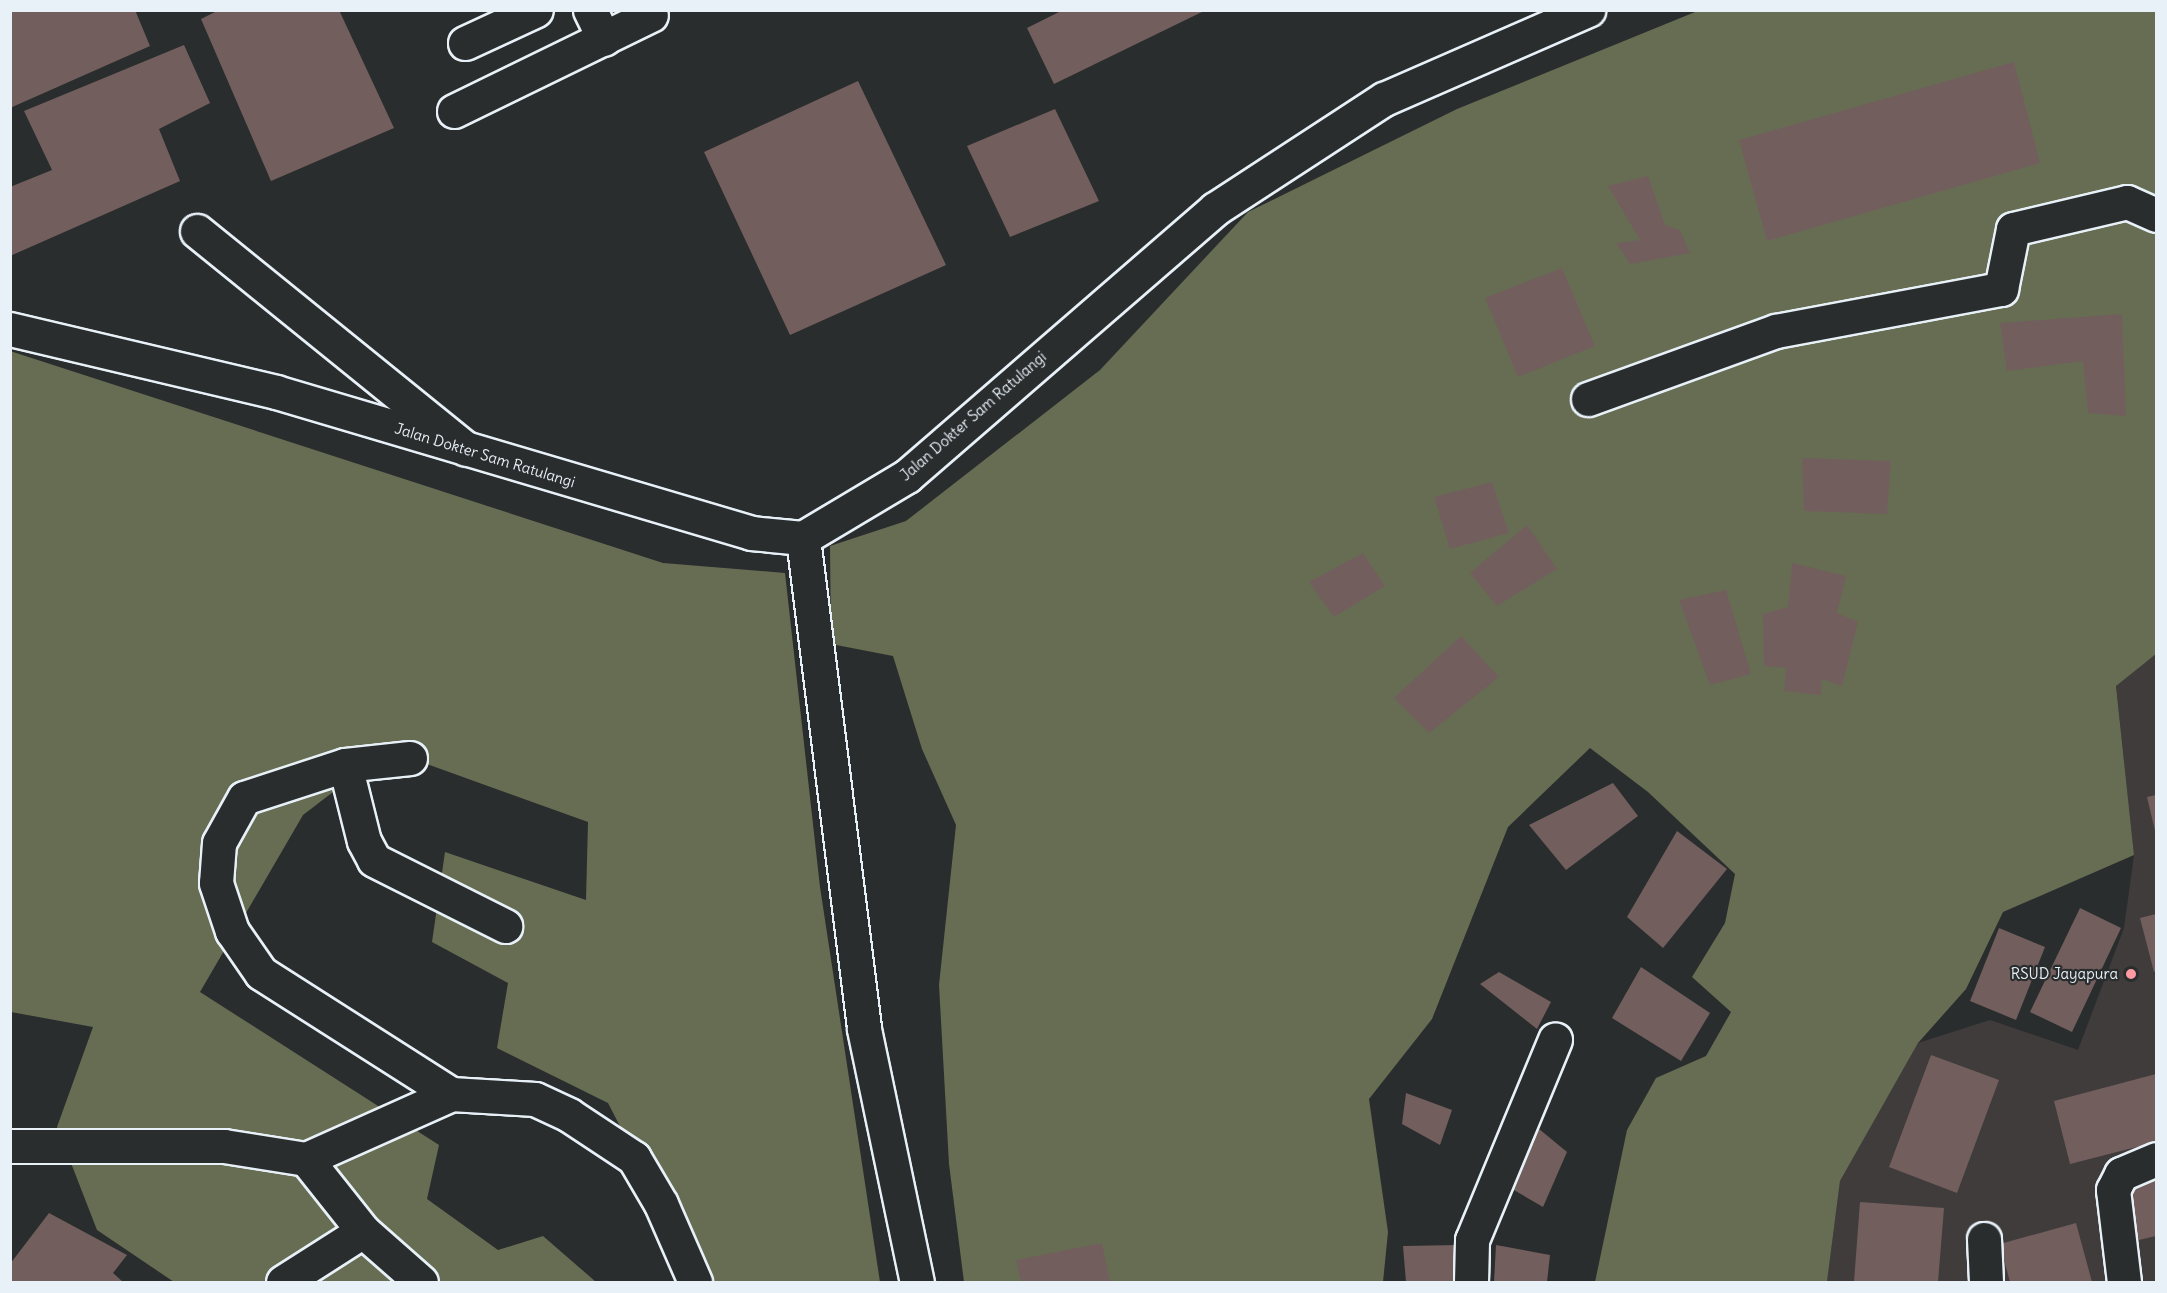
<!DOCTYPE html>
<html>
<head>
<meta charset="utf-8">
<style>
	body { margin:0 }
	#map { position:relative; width:2167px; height:1293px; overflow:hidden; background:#2a2d2e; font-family:Delius,sans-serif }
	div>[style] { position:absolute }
	.built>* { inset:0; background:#403c3c }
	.green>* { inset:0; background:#676d53 }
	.building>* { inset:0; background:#725f5d }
	.roads { filter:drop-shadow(2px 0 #e8f1f8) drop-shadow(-2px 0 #e8f1f8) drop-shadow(0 2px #e8f1f8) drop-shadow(0 -2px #e8f1f8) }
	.minor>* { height:33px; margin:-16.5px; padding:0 16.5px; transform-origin:16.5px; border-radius:16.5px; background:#2a2d2e }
	.major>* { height:33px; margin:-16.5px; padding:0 16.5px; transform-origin:16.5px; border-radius:16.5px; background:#2a2d2e }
	.dots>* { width:16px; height:16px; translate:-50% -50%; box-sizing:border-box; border:3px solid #2a2d2e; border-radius:50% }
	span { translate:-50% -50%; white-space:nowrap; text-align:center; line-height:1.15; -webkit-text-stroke:4.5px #2a2d2e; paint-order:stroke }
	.street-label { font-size:15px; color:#e8f1f8 }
	.poi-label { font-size:15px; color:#e8f1f8 }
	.right { translate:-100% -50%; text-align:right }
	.frame { position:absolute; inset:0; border:12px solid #e8f1f8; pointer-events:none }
</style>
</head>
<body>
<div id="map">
	<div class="built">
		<div style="clip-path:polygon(2156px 654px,2156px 1282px,1827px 1282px,1840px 1181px,1918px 1043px,1990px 1020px,2078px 1050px,2124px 928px,2134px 855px,2116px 685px)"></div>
	</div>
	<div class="green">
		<div style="clip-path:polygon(1700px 10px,2156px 11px,2156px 654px,2116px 686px,2134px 855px,2003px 912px,1966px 989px,1918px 1043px,1840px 1181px,1827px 1282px,1595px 1282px,1627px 1130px,1656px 1078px,1706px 1056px,1731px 1012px,1692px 977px,1725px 923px,1735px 874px,1648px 792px,1590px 748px,1508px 827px,1432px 1019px,1369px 1099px,1388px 1232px,1383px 1282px,964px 1282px,949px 1164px,939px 985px,956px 825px,922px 749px,893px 656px,831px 644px,830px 546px,906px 521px,1100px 370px,1248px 212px,1457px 109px)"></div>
		<div style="clip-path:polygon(10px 351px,663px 563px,785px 573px,820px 887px,880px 1282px,693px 1282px,687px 1256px,608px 1103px,497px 1048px,508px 983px,432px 942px,445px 852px,586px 900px,588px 822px,388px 750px,303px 815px,200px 992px,439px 1145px,427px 1199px,498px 1250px,543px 1236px,596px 1282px,174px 1282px,97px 1230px,57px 1127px,93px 1027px,11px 1012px)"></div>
	</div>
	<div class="building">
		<div style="clip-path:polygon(10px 10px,135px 10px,150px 46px,10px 108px)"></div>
		<div style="clip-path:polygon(219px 10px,339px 10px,394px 128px,271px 181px,201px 19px)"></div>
		<div style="clip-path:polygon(1063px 10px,1206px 10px,1054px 84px,1027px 28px)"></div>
		<div style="clip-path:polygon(184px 45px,210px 103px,159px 129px,180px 181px,10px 256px,10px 187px,52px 170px,24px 111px)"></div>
		<div style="clip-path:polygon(2014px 62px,2040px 163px,1767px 241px,1739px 140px)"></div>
		<div style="clip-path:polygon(858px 81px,946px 265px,790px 335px,704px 152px)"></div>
		<div style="clip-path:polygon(1055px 109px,1099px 201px,1010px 237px,967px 146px)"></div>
		<div style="clip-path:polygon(1648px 176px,1665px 225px,1680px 230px,1690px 253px,1630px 264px,1616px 243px,1640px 240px,1608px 186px)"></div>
		<div style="clip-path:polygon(1562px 268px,1595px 346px,1518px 377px,1485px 298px)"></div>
		<div style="clip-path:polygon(2122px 314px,2126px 416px,2088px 413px,2083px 361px,2007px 371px,2000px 323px)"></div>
		<div style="clip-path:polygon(1802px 458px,1891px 461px,1887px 514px,1804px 511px)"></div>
		<div style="clip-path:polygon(1492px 482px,1509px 533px,1450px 549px,1434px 497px)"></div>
		<div style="clip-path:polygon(1527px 525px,1557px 569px,1497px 606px,1470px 573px)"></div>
		<div style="clip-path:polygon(1363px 553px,1385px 586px,1334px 617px,1309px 582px)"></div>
		<div style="clip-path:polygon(1792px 563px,1846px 576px,1837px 613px,1858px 622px,1842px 686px,1822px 679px,1821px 695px,1784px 691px,1786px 668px,1764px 666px,1763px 614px,1788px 607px)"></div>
		<div style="clip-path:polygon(1726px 590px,1751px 674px,1710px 685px,1679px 600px)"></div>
		<div style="clip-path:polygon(1461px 636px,1499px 677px,1429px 733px,1394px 698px)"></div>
		<div style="clip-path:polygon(1613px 783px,1638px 816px,1566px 870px,1529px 825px)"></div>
		<div style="clip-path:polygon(2156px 795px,2156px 835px,2147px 797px)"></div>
		<div style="clip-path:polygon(1677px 831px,1727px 869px,1663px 948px,1627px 917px)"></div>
		<div style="clip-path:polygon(2080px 908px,2121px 928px,2072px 1032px,2030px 1012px)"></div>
		<div style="clip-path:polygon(2156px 914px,2156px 971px,2154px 972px,2140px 918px)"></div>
		<div style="clip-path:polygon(1999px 928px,2045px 947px,2016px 1020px,1970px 1001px)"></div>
		<div style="clip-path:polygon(1641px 967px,1710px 1013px,1681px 1061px,1612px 1018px)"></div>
		<div style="clip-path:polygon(1499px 972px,1551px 1002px,1537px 1029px,1480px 984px)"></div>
		<div style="clip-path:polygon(1931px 1055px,1999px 1080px,1957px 1193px,1889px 1167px)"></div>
		<div style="clip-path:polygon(2156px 1074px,2156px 1142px,2070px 1164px,2054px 1101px)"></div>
		<div style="clip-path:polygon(1406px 1093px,1452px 1110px,1440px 1145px,1402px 1124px)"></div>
		<div style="clip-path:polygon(1533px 1124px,1567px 1152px,1543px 1207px,1507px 1186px)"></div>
		<div style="clip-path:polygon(2156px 1179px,2156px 1236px,2130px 1242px,2116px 1190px)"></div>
		<div style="clip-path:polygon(1860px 1202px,1944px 1208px,1938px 1282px,1854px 1282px)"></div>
		<div style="clip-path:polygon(49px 1213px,127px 1255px,113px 1273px,123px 1282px,10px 1282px,10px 1264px)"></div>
		<div style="clip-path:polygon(2076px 1223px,2092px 1282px,2010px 1282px,2000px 1244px)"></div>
		<div style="clip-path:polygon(1102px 1243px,1110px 1282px,1021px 1282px,1016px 1260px)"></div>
		<div style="clip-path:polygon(1459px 1245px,1459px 1282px,1406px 1282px,1403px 1246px)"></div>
		<div style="clip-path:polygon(1496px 1245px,1550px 1255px,1547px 1282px,1494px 1282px)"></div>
	</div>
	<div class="roads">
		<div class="minor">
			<div style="left:590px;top:10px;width:32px;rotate:64deg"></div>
			<div style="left:465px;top:43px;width:78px;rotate:-24.9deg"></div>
			<div style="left:454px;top:111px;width:219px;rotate:-26deg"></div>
			<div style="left:197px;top:231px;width:346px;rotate:39deg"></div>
			<div style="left:1588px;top:399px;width:200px;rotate:-19.9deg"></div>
			<div style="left:1776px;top:331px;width:229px;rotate:-10.6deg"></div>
			<div style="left:2001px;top:289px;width:61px;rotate:-78.7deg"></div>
			<div style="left:2013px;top:229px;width:117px;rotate:-13.3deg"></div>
			<div style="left:2127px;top:202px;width:32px;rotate:24deg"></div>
			<div style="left:803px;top:538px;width:495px;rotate:82.9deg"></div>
			<div style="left:864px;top:1029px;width:258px;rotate:78.2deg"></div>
			<div style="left:410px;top:758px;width:65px;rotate:173.9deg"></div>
			<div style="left:345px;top:765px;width:106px;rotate:161.9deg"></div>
			<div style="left:244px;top:798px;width:51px;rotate:119.1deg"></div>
			<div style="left:219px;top:843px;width:40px;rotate:94.3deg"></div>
			<div style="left:216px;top:883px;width:51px;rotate:71.6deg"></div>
			<div style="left:232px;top:931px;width:51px;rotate:55.4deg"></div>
			<div style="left:261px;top:973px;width:225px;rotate:32.5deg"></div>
			<div style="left:345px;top:765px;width:78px;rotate:76deg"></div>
			<div style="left:364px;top:841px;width:21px;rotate:62deg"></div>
			<div style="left:374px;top:860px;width:147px;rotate:26.7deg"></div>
			<div style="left:10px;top:1146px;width:214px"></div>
			<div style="left:224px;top:1146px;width:83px;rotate:9deg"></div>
			<div style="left:306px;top:1159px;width:92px;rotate:51.6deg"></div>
			<div style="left:363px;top:1231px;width:77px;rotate:41.3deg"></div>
			<div style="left:306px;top:1159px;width:159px;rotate:-24.1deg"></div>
			<div style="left:451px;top:1094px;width:84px;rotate:3.4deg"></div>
			<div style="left:535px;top:1099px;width:38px;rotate:25deg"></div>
			<div style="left:569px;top:1115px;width:78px;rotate:33.5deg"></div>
			<div style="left:634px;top:1158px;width:53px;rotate:59.6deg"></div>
			<div style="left:661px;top:1204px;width:85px;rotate:66.4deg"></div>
			<div style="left:1984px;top:1239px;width:43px;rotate:87.3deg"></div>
			<div style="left:283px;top:1282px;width:95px;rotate:-32.5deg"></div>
			<div style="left:1471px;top:1282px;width:42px;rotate:-88.6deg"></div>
			<div style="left:1472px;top:1240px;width:217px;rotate:-67.5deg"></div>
			<div style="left:2124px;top:1282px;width:93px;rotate:-96.8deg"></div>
			<div style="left:2113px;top:1190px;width:18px;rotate:-63deg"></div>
			<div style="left:2121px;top:1174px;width:38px;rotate:-23deg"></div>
		</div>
		<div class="major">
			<div style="left:10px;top:329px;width:273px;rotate:13.3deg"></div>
			<div style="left:276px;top:392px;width:495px;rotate:16.5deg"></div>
			<div style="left:751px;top:533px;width:52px;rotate:5.5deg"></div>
			<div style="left:803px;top:538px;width:121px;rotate:-30.8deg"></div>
			<div style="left:907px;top:476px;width:408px;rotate:-40.9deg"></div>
			<div style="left:1215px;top:209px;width:202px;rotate:-33.1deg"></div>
			<div style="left:1384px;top:99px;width:223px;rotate:-23.6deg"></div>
		</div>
	</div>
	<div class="dots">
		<div style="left:2131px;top:974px;background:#ff9aa2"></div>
	</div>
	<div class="street-label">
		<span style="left:973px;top:416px;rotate:-41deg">Jalan Dokter Sam Ratulangi</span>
		<span style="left:485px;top:455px;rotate:17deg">Jalan Dokter Sam Ratulangi</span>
	</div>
	<div class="poi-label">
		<span class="right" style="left:2118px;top:974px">RSUD Jayapura</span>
	</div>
	<div class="frame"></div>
</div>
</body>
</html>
